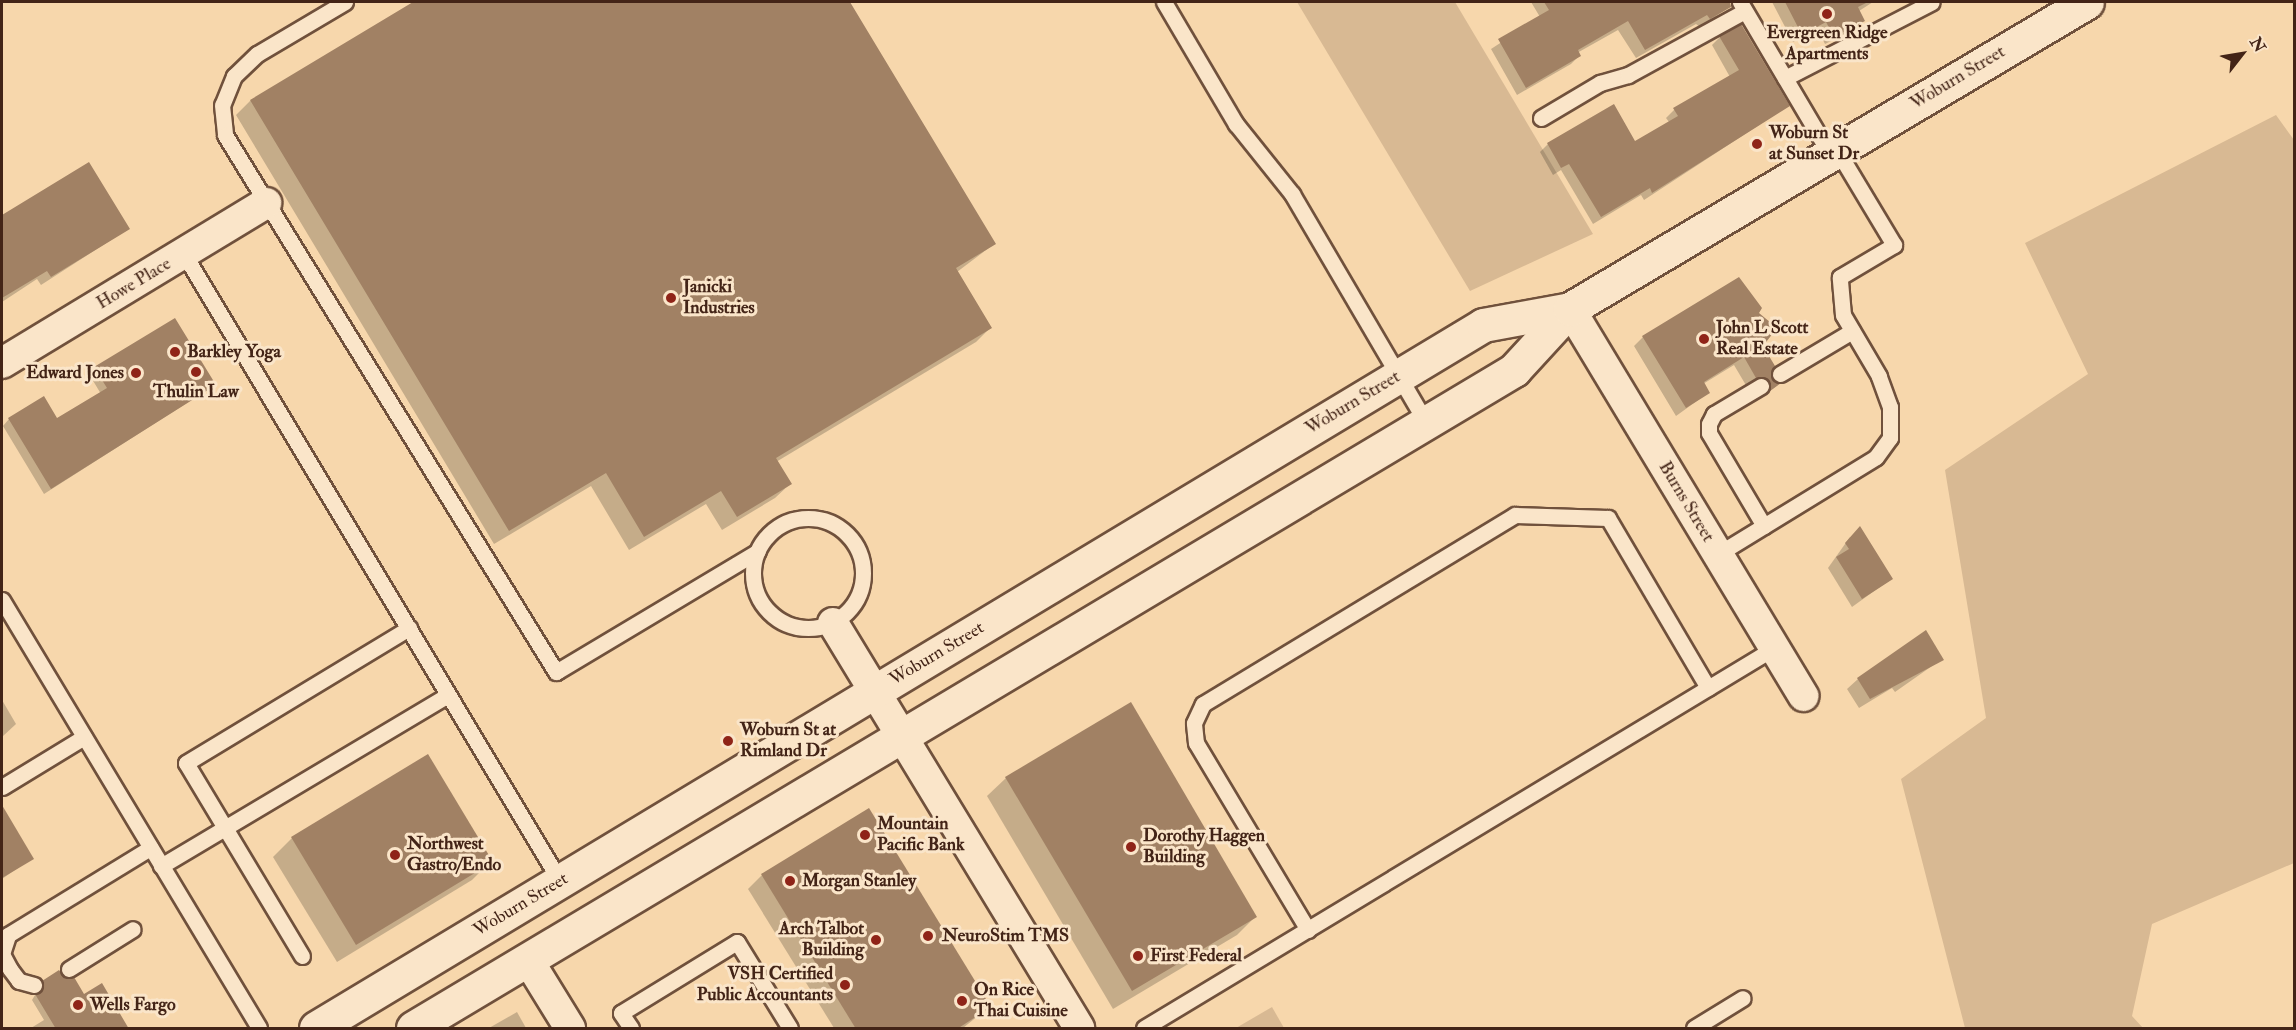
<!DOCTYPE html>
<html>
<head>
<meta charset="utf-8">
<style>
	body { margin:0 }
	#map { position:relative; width:2296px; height:1030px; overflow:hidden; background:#f7d7ac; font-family:"IM FELL Double Pica",serif }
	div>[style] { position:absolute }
	.green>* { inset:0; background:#d8b993 }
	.shadow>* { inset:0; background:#0003 }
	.building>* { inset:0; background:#a18164 }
	.roads { filter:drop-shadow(2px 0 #70513c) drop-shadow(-2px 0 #70513c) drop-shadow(0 2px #70513c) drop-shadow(0 -2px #70513c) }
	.service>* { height:15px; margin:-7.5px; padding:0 7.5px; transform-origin:7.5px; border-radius:7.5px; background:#fae5c9 }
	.service>.ring { margin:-7.5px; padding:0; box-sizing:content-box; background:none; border:15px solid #fae5c9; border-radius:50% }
	.minor>* { height:30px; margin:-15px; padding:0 15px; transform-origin:15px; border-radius:15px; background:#fae5c9 }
	.secondary>* { height:33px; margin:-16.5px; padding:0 16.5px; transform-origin:16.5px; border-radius:16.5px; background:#fae5c9 }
	.dots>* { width:16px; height:16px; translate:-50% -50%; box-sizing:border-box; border:3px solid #fae5c9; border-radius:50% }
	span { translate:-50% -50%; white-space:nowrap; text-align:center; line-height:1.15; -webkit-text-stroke:6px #fae5c9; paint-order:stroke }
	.poi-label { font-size:18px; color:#432417; font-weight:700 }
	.left { translate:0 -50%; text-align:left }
	.right { translate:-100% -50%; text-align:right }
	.street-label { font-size:18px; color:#432417 }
	.frame { position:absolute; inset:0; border:3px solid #432417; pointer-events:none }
	.north { position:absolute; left:2212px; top:24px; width:60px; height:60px; -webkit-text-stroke:4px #fae5c9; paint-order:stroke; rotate:59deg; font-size:16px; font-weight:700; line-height:24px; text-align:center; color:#432417 }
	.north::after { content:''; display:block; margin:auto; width:21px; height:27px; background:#432417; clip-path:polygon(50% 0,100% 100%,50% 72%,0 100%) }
</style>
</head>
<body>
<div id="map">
	<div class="green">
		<div style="clip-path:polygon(1297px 2px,1455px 2px,1593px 234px,1470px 291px)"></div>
		<div style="clip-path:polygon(2276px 115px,2294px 140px,2294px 863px,2152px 924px,2132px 1016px,2143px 1028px,1965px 1028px,1901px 779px,1986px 718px,1945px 470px,2088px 374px,2025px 243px)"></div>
		<div style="clip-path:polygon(1272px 1007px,1284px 1028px,1236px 1028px)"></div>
	</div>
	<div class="shadow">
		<div style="clip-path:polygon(416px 2px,849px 2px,994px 244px,957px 272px,990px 328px,976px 342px,776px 462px,790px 484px,775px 498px,722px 530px,706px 504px,629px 550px,591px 486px,494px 544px,236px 115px,250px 101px)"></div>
		<div style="clip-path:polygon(1531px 2px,1726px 2px,1729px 7px,1700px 27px,1696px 24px,1636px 58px,1618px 30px,1577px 53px,1579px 56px,1571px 64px,1517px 95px,1491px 49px,1540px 17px)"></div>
		<div style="clip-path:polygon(1772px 2px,1873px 2px,1859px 11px,1863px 20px,1855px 29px,1825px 44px,1818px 30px,1793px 42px)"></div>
		<div style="clip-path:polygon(1720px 37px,1788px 106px,1644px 200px,1641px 195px,1593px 224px,1561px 170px,1553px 175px,1540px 152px,1548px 144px,1635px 143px,1669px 122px,1666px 118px,1674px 110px,1730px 77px,1712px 45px)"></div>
		<div style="clip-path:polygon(11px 211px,128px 229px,41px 285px,37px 279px,2px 302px,2px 238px,9px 233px,2px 220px)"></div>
		<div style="clip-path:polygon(1756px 313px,1770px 379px,1779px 384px,1761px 398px,1760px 390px,1747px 387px,1734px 365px,1703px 384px,1708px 393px,1676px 416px,1634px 346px,1643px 337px)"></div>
		<div style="clip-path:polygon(95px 368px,215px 385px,44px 494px,3px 426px,9px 419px,57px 420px,101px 394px,89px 374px)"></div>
		<div style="clip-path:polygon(1850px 537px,1891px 579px,1852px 607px,1828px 568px)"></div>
		<div style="clip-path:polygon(1942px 659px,1895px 692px,1892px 688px,1859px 708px,1847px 689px,1858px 679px)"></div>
		<div style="clip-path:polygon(2px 700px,16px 724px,2px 737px)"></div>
		<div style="clip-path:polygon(1006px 778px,1255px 917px,1237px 935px,1113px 1009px,987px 796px)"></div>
		<div style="clip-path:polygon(5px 814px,32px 858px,2px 879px,2px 816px)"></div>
		<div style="clip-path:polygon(292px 838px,491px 861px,472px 880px,337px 962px,273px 857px)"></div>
		<div style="clip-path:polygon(762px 875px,989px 1007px,963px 1028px,834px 1028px,748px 889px)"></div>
		<div style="clip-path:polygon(43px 982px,84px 996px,128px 1028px,31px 1028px,44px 1020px,32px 1000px)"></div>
		<div style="clip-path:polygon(517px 1012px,526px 1028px,489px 1028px)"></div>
	</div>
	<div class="building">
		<div style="clip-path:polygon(413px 2px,850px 2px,996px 244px,956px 268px,992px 328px,776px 458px,792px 484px,737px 517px,721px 491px,644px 537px,606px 473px,509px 531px,250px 100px)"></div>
		<div style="clip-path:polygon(1544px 2px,1730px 2px,1731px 7px,1710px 19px,1707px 15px,1645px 50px,1628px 21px,1578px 50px,1581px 56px,1526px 88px,1498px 39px,1549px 10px)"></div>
		<div style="clip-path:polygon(1785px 2px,1868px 2px,1858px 7px,1865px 21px,1834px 37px,1826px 22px,1802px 35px)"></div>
		<div style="clip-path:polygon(1741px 24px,1790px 106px,1652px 193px,1650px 188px,1601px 217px,1569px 164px,1561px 168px,1547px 143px,1614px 104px,1635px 141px,1678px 116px,1673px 108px,1739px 70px,1719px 36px)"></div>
		<div style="clip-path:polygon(89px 162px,130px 229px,51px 277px,47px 271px,2px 298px,2px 215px)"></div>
		<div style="clip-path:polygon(1739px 277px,1762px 308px,1759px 313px,1777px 328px,1763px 346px,1775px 366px,1771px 378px,1781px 383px,1770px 391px,1769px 381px,1756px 378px,1744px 357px,1704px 382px,1710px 393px,1686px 408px,1642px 336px)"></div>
		<div style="clip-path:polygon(175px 318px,216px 385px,51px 489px,8px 418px,44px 396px,57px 418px,107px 388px,94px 367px)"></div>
		<div style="clip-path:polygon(1860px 526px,1893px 579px,1862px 599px,1836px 557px,1849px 549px,1845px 543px)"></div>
		<div style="clip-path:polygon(1926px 630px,1944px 660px,1870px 699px,1857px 678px)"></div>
		<div style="clip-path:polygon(1131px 702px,1257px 917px,1132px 991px,1005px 777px)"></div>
		<div style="clip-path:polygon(428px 754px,493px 862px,356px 945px,291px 837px)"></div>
		<div style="clip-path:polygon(2px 805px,34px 859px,2px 878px)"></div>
		<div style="clip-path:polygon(869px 808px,991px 1007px,957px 1029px,856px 1029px,761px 874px)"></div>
		<div style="clip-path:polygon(59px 970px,65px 978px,74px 977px,84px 994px,102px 983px,129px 1029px,56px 1029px,35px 994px,43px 988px,42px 981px)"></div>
	</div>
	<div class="roads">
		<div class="service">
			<div style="left:345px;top:2px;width:102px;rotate:149.4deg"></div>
			<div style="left:257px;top:54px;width:32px;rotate:136deg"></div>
			<div style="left:234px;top:76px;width:31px;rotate:112deg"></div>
			<div style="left:222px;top:105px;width:30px;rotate:84deg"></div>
			<div style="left:225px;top:135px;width:631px;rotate:58.35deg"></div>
			<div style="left:556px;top:672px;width:235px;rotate:-30.9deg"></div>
			<div style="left:1164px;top:2px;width:142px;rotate:59.5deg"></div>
			<div style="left:1236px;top:124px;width:90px;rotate:51.3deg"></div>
			<div style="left:1292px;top:194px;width:264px;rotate:59.6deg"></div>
			<div style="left:1740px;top:2px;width:177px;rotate:59.4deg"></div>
			<div style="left:1785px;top:78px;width:165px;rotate:-27.3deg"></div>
			<div style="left:1541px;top:118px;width:69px;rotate:-30.7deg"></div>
			<div style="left:1600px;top:83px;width:29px;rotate:-16deg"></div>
			<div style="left:1628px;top:75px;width:133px;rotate:-28.7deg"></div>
			<div style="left:184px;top:254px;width:731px;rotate:59.05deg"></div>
			<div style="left:1780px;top:374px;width:84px;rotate:-30.8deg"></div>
			<div style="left:1761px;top:386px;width:55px;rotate:149.2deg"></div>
			<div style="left:1714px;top:414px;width:11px;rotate:117deg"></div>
			<div style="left:1709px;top:424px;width:9px;rotate:90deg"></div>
			<div style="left:1709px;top:433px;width:108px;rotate:59.4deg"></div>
			<div class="ring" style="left:753px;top:518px;width:95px;height:95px"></div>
			<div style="left:1718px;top:554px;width:185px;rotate:-31.5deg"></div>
			<div style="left:1876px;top:457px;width:24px;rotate:-54deg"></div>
			<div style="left:1890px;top:438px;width:31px;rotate:-90deg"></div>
			<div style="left:1890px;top:407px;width:33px;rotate:-110deg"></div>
			<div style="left:1879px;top:376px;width:71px;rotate:-120.5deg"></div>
			<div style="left:1843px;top:315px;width:38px;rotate:-95deg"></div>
			<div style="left:1840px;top:277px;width:63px;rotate:-30.7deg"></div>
			<div style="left:1894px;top:245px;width:111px;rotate:-121deg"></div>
			<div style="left:2px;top:600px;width:499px;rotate:59deg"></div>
			<div style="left:2px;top:787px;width:96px;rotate:-31.4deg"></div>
			<div style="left:161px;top:866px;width:334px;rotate:-30.8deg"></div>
			<div style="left:1308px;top:930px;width:218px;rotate:-120.9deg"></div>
			<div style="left:1196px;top:743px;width:20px;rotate:-96deg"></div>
			<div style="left:1194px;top:723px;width:21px;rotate:-65deg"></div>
			<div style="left:1203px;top:704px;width:365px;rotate:-31.2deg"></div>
			<div style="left:1515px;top:515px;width:93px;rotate:1.8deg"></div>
			<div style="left:1608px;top:518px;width:197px;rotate:59.5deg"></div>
			<div style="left:302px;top:956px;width:225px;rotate:-121deg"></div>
			<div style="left:186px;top:763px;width:261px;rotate:-31.2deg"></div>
			<div style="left:69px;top:969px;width:75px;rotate:-32deg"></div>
			<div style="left:34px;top:985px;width:16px;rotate:-165deg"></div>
			<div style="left:19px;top:981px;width:15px;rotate:-127deg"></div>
			<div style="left:10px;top:969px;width:17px;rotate:-118deg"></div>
			<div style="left:2px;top:954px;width:20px;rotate:-72deg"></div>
			<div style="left:8px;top:935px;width:167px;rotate:-31.5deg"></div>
			<div style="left:631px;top:1028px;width:18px;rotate:-124deg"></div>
			<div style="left:621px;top:1013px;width:136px;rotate:-31.5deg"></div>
			<div style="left:737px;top:942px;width:101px;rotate:58.4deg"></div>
			<div style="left:1144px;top:1028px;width:736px;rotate:-31.1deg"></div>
			<div style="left:1694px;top:1028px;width:57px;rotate:-31.5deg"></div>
		</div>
		<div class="minor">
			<div style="left:1570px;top:309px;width:452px;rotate:58.9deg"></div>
			<div style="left:2px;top:363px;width:309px;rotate:-31.2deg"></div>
			<div style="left:833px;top:623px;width:474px;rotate:58.7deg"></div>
			<div style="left:528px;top:960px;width:80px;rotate:58.3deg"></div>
		</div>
		<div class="secondary">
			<div style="left:316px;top:1028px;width:1362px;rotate:-31.06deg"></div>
			<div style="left:1483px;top:325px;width:88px;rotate:-10.4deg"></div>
			<div style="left:413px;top:1028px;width:1283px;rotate:-30.86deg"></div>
			<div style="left:1514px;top:370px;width:83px;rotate:-47.4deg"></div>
			<div style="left:1570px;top:309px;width:601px;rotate:-30.7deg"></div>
		</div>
	</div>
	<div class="dots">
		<div style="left:1827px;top:14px;background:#8f2418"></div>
		<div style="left:1757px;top:144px;background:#8f2418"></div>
		<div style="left:671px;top:298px;background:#8f2418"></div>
		<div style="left:1704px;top:339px;background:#8f2418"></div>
		<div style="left:175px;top:352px;background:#8f2418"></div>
		<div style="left:196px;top:372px;background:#8f2418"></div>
		<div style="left:136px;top:373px;background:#8f2418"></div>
		<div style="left:728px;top:741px;background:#8f2418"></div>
		<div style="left:865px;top:835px;background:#8f2418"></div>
		<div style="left:1131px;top:847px;background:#8f2418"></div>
		<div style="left:395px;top:855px;background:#8f2418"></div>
		<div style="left:790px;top:881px;background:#8f2418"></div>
		<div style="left:928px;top:936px;background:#8f2418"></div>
		<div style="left:876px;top:940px;background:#8f2418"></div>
		<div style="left:1138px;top:956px;background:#8f2418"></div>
		<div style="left:845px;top:985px;background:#8f2418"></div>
		<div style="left:962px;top:1001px;background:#8f2418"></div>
		<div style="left:78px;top:1005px;background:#8f2418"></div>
	</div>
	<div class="poi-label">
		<span style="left:1827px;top:44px">Evergreen Ridge<br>Apartments</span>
		<span class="left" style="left:1769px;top:144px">Woburn St<br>at Sunset Dr</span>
		<span class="left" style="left:683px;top:298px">Janicki<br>Industries</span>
		<span class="left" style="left:1716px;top:339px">John L Scott<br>Real Estate</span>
		<span class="left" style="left:187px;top:352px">Barkley Yoga</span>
		<span class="right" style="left:124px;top:373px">Edward Jones</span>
		<span style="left:196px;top:392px">Thulin Law</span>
		<span class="left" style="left:740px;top:741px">Woburn St at<br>Rimland Dr</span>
		<span class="left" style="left:877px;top:835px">Mountain<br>Pacific Bank</span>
		<span class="left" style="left:1143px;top:847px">Dorothy Haggen<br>Building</span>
		<span class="left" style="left:407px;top:855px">Northwest<br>Gastro/Endo</span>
		<span class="left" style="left:802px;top:881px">Morgan Stanley</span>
		<span class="right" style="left:864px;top:940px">Arch Talbot<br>Building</span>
		<span class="left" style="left:942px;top:936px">NeuroStim TMS</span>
		<span class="left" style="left:1150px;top:956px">First Federal</span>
		<span class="right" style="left:833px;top:985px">VSH Certified<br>Public Accountants</span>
		<span class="left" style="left:974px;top:1001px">On Rice<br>Thai Cuisine</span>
		<span class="left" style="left:90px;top:1005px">Wells Fargo</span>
	</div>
	<div class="street-label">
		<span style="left:1958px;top:78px;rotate:-31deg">Woburn Street</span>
		<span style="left:134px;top:284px;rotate:-31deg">Howe Place</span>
		<span style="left:1353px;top:403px;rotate:-31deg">Woburn Street</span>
		<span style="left:1686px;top:502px;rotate:59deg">Burns Street</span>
		<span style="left:937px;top:654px;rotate:-31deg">Woburn Street</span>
		<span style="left:521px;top:905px;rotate:-31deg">Woburn Street</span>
	</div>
	<div class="frame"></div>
	<div class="north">N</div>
</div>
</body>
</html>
